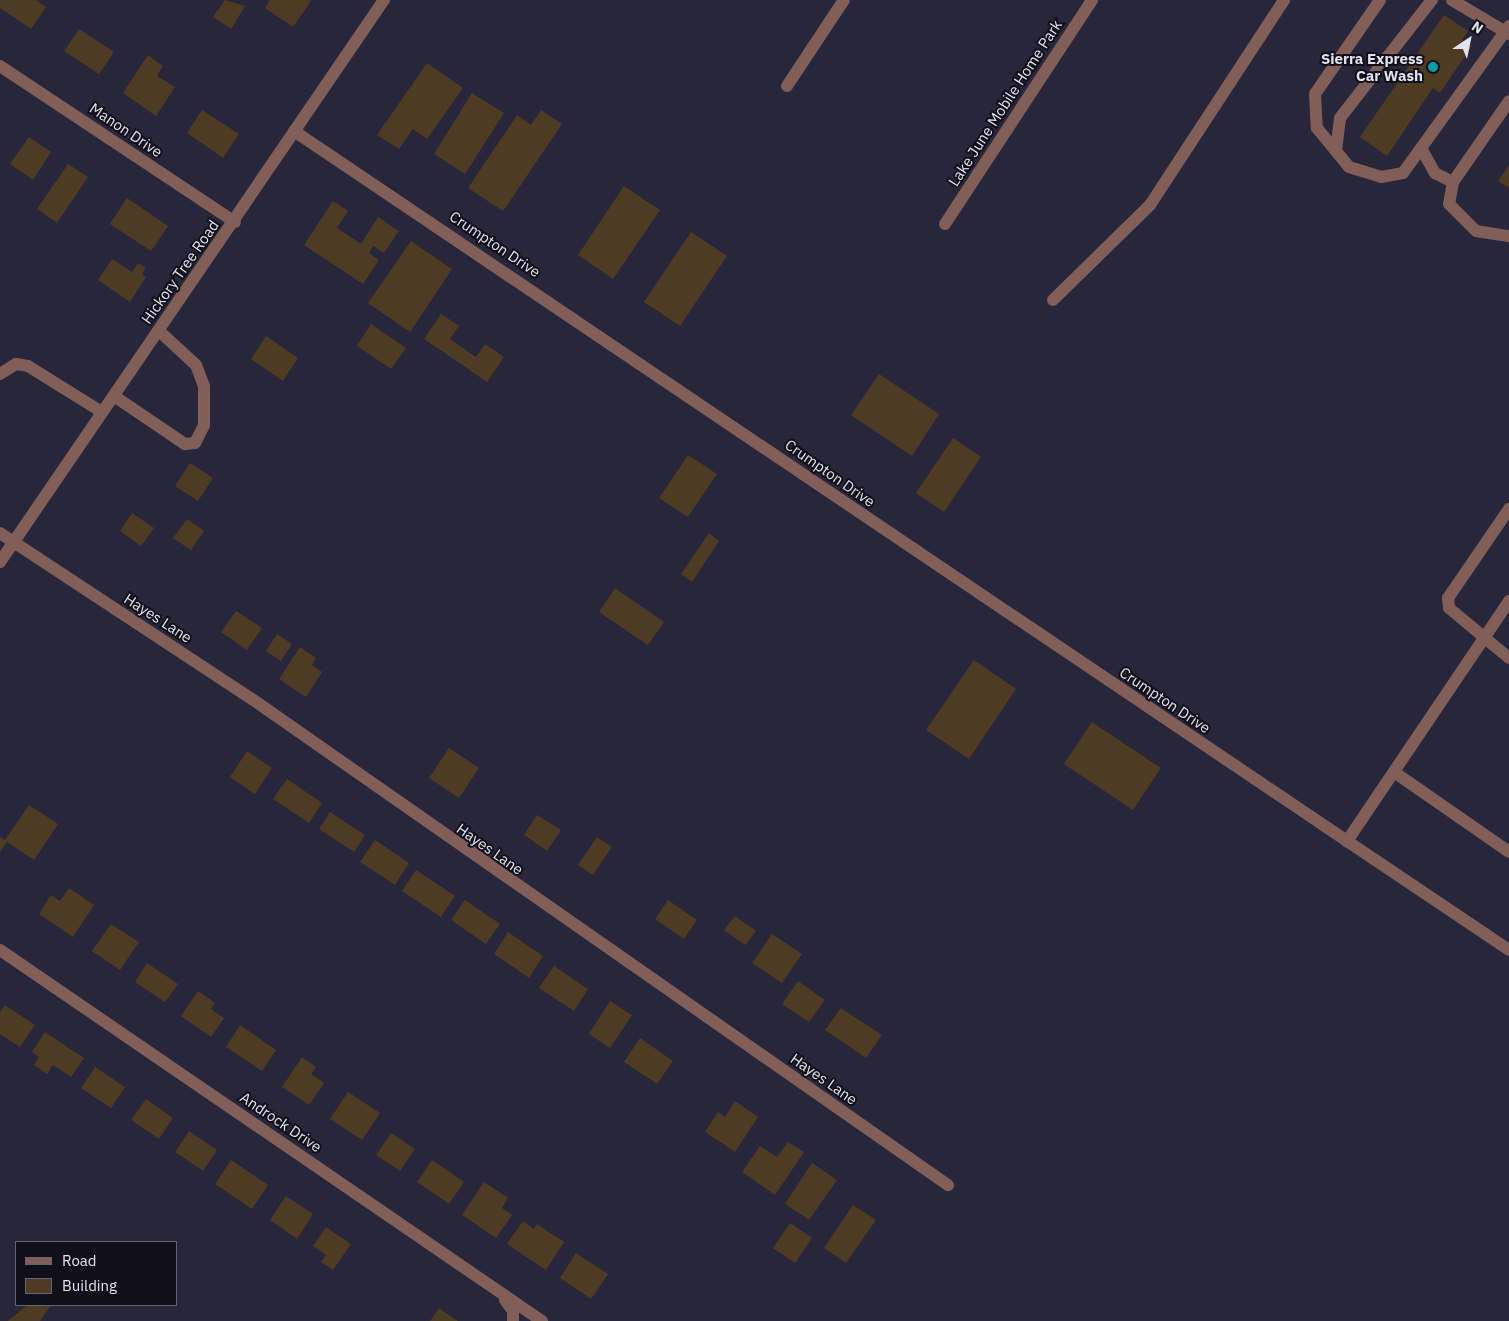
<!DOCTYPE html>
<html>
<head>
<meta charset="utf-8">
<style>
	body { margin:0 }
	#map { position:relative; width:1509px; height:1321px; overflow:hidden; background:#28263b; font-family:"IBM Plex Sans",sans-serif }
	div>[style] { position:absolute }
	.building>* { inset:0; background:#4e3b24 }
	.minor>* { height:12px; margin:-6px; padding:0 6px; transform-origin:6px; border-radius:6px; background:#815e58 }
	.dots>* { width:14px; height:14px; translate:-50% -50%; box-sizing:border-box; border:2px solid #11101a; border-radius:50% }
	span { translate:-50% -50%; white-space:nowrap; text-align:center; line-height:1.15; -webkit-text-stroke:4px #11101a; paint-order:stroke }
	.poi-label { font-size:15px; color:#e3e2f1; font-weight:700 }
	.right { translate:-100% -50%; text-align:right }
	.street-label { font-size:15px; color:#e3e2f1 }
	.legend { position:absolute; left:15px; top:1241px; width:162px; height:65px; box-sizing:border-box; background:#11101a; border:1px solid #656470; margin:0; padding:6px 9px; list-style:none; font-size:15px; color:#e3e2f1 }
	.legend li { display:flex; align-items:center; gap:10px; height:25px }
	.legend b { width:25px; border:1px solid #656470 }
	.north { position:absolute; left:1444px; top:15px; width:50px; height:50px; -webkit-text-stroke:4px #11101a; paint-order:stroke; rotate:34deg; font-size:14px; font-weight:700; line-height:20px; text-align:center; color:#e3e2f1 }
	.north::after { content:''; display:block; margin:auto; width:18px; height:22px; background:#e3e2f1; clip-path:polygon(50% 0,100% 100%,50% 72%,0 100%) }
</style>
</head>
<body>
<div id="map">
	<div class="building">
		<div style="clip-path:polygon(0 0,36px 0,46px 7px,31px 29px,0 8px)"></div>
		<div style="clip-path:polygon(225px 0,245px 6px,231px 29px,213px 17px)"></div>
		<div style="clip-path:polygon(270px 0,310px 0,311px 1px,293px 27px,265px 8px)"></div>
		<div style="clip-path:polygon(1444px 15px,1468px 31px,1462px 40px,1472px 46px,1440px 93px,1433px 88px,1387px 156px,1360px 137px)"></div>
		<div style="clip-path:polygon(79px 29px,114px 52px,99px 74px,64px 51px)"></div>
		<div style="clip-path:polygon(148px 55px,163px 66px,157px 76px,175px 87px,156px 116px,123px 93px)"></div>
		<div style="clip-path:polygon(427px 63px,463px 88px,427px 139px,413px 129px,399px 149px,377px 135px)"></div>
		<div style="clip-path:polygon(472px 93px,504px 113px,465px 174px,434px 154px)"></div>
		<div style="clip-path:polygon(202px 110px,239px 134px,223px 158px,187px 133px)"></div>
		<div style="clip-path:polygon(541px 110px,562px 124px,503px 211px,468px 188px,517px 115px,531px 125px)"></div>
		<div style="clip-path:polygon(29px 137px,51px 152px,33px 180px,10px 164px)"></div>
		<div style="clip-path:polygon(68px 164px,88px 177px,57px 223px,37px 209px)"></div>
		<div style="clip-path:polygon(1509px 165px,1509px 188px,1498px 181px)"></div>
		<div style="clip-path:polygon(624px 186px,660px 210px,613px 279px,578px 255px)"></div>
		<div style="clip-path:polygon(127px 198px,168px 226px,151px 251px,110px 224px)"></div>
		<div style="clip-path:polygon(333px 201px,348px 211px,337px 228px,361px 244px,378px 217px,399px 231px,384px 253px,373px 246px,369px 253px,379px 260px,363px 284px,304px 245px)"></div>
		<div style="clip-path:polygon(691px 232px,727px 256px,680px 326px,644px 302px)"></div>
		<div style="clip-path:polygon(411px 241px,452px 269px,410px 332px,368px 303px)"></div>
		<div style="clip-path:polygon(112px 259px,132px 272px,138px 263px,146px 268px,142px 274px,146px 277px,130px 302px,98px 280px)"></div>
		<div style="clip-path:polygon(441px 314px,459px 326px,450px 339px,476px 357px,485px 344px,504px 357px,487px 382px,424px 339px)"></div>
		<div style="clip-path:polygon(371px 324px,406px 348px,391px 369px,357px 346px)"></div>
		<div style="clip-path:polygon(266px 336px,298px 358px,283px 381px,251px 359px)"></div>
		<div style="clip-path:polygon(879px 374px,939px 414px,912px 456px,851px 415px)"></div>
		<div style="clip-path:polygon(953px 438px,981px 457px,944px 512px,916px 493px)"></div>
		<div style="clip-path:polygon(688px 455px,717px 474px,688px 517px,659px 498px)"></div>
		<div style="clip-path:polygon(190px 463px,213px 478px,198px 501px,175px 486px)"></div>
		<div style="clip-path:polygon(132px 513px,154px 528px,141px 546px,120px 531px)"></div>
		<div style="clip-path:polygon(187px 519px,204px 531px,191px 550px,173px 538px)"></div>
		<div style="clip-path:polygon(709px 533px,719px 541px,692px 582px,681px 574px)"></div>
		<div style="clip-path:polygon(615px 588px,664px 622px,648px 645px,599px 612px)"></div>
		<div style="clip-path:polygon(236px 611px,262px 628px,247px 650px,221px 632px)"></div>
		<div style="clip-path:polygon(277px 634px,292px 644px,281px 661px,266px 651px)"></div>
		<div style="clip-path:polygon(300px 647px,316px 658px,312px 665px,322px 672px,306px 697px,279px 679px)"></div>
		<div style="clip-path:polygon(974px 660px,1016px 689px,969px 759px,926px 730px)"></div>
		<div style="clip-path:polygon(1092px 722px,1161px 768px,1133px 810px,1064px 764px)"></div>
		<div style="clip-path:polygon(449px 748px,479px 768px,459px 798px,429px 778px)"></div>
		<div style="clip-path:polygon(247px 751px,272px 768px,255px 794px,230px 777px)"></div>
		<div style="clip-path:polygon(287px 779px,322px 803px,309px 823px,273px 799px)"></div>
		<div style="clip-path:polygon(29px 805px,58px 824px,34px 860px,7px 842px,0 852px,0 837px,5px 840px)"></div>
		<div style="clip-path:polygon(330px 812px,365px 835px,354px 852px,319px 829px)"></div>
		<div style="clip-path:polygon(537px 815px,561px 830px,547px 851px,524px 835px)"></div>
		<div style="clip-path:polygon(597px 837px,612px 847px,593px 875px,578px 865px)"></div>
		<div style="clip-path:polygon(375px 840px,409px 863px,395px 885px,360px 862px)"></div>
		<div style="clip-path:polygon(416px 870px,455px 896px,441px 917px,402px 891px)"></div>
		<div style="clip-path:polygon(69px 888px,94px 905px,73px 937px,39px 914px,51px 895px,60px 901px)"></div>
		<div style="clip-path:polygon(465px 900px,500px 924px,486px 944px,451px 920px)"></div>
		<div style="clip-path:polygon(668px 900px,697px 920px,684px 939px,655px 919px)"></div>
		<div style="clip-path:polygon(735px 916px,756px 931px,745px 945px,724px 930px)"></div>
		<div style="clip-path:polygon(111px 924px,139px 942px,120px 970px,92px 951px)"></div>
		<div style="clip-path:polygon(508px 932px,543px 956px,529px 978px,494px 954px)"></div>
		<div style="clip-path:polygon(772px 934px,802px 954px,782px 983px,752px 963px)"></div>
		<div style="clip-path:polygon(147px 963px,178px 984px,165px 1002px,135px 982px)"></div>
		<div style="clip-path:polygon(554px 966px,588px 989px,574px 1011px,539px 988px)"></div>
		<div style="clip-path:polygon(798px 981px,825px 1000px,809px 1022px,782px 1004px)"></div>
		<div style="clip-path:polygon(198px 991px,215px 1003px,211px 1009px,224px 1018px,211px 1037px,181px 1016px)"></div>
		<div style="clip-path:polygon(610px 1001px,632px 1015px,610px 1048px,589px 1034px)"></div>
		<div style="clip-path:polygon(5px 1005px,35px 1025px,20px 1047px,0 1034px,0 1012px)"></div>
		<div style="clip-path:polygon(841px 1008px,882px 1035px,866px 1058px,825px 1030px)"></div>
		<div style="clip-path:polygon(240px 1025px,276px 1050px,262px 1071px,226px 1047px)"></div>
		<div style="clip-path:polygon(45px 1032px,84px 1058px,71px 1077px,53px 1065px,47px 1074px,34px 1065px,39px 1057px,32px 1052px)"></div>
		<div style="clip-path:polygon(640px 1038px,673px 1061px,657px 1084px,624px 1062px)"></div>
		<div style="clip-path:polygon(302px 1057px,316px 1067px,311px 1074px,324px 1083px,309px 1105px,282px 1087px)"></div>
		<div style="clip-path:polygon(95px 1067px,125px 1087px,111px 1108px,81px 1088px)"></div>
		<div style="clip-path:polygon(348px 1092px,380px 1113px,362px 1140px,330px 1119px)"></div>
		<div style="clip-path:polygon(146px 1099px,173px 1118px,159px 1139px,131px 1120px)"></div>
		<div style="clip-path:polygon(735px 1101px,758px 1117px,735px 1152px,705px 1132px,718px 1112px,725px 1117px)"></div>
		<div style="clip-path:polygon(189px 1131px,217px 1150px,203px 1171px,175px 1152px)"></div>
		<div style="clip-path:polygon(391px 1133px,415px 1149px,400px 1171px,376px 1155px)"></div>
		<div style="clip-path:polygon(788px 1142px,804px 1152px,775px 1195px,742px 1172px,760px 1146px,777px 1157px)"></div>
		<div style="clip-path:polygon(231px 1160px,268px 1185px,252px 1209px,215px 1184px)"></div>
		<div style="clip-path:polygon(432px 1160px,464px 1182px,449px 1204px,417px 1182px)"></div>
		<div style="clip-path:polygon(812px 1163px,837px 1180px,809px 1220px,785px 1204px)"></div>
		<div style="clip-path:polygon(484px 1182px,508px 1198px,502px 1208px,512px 1215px,496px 1238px,462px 1215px)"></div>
		<div style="clip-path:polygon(286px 1196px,313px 1214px,297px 1239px,270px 1220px)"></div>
		<div style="clip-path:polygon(853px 1205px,876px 1220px,846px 1263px,824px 1248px)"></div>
		<div style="clip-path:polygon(523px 1221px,534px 1229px,537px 1224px,564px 1242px,546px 1270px,507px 1244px)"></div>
		<div style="clip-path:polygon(790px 1223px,812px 1238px,795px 1263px,773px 1248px)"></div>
		<div style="clip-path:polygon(326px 1227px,351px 1244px,333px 1270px,321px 1262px,326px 1255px,313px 1246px)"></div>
		<div style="clip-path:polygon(576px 1253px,608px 1274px,591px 1299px,560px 1278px)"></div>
		<div style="clip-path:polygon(27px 1305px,51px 1305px,40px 1321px,8px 1321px)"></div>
		<div style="clip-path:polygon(439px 1308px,458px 1321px,430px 1321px)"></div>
	</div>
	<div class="minor">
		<div style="left:1380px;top:0;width:114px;rotate:124.7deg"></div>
		<div style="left:1315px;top:94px;width:34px;rotate:87deg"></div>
		<div style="left:1317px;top:128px;width:50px;rotate:50.6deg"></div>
		<div style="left:1349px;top:167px;width:34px;rotate:17deg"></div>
		<div style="left:1381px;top:177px;width:22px;rotate:-10deg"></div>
		<div style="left:1403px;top:173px;width:181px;rotate:-54.2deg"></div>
		<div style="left:1452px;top:0;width:66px;rotate:30.8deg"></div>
		<div style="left:0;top:66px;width:282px;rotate:33.6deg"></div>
		<div style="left:787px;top:86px;width:103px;rotate:-56.5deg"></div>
		<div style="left:294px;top:131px;width:1270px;rotate:33.99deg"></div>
		<div style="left:1421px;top:148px;width:29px;rotate:61deg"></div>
		<div style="left:1435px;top:173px;width:20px;rotate:27deg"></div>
		<div style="left:1453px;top:182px;width:22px;rotate:100deg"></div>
		<div style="left:1449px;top:204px;width:38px;rotate:45deg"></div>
		<div style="left:1476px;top:231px;width:33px;rotate:9deg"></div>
		<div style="left:1336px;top:151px;width:33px;rotate:-83deg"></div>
		<div style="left:1340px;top:118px;width:150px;rotate:-52.1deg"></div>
		<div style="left:1453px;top:182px;width:98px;rotate:-55.3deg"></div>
		<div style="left:945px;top:224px;width:268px;rotate:-56.7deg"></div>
		<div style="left:1053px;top:300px;width:136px;rotate:-44.4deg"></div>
		<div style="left:1150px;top:205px;width:245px;rotate:-56.8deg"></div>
		<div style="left:0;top:374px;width:19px;rotate:-32deg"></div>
		<div style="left:16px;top:364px;width:12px;rotate:9deg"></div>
		<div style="left:28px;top:366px;width:87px;rotate:31.9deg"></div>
		<div style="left:114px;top:396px;width:86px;rotate:34.1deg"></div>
		<div style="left:185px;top:444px;width:10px;rotate:-6deg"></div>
		<div style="left:195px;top:443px;width:20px;rotate:-63deg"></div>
		<div style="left:204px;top:425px;width:39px;rotate:-90deg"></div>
		<div style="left:204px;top:386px;width:22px;rotate:-111deg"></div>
		<div style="left:196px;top:365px;width:50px;rotate:-137.4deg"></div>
		<div style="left:1509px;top:509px;width:108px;rotate:124.4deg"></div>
		<div style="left:1448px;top:598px;width:10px;rotate:84deg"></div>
		<div style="left:1449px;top:608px;width:78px;rotate:39.8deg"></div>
		<div style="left:0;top:533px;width:302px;rotate:33.4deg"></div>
		<div style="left:252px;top:699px;width:849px;rotate:34.93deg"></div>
		<div style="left:0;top:562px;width:681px;rotate:-55.66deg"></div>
		<div style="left:1509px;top:601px;width:290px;rotate:124deg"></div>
		<div style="left:1347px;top:841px;width:195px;rotate:33.9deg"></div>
		<div style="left:1394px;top:772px;width:140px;rotate:34.8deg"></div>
		<div style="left:0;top:950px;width:657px;rotate:34.39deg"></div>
		<div style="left:505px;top:1300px;width:14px;rotate:54deg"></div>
		<div style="left:513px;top:1311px;width:10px;rotate:90deg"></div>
	</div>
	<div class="dots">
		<div style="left:1433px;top:67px;background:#0f9aa8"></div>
	</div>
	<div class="poi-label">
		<span class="right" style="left:1423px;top:67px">Sierra Express<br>Car Wash</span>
	</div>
	<div class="street-label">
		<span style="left:1005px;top:103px;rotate:-57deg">Lake June Mobile Home Park</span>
		<span style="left:126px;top:130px;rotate:34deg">Manon Drive</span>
		<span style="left:495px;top:244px;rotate:34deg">Crumpton Drive</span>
		<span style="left:180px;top:272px;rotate:-55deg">Hickory Tree Road</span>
		<span style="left:830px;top:473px;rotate:35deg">Crumpton Drive</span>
		<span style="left:158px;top:618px;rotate:33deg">Hayes Lane</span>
		<span style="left:1165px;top:700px;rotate:34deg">Crumpton Drive</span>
		<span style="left:490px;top:849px;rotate:35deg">Hayes Lane</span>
		<span style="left:824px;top:1079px;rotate:35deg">Hayes Lane</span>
		<span style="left:281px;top:1122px;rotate:34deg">Androck Drive</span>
	</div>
	<ul class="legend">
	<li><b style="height:6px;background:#815e58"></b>Road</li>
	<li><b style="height:14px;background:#4e3b24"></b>Building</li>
	</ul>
	<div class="north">N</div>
</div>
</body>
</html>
